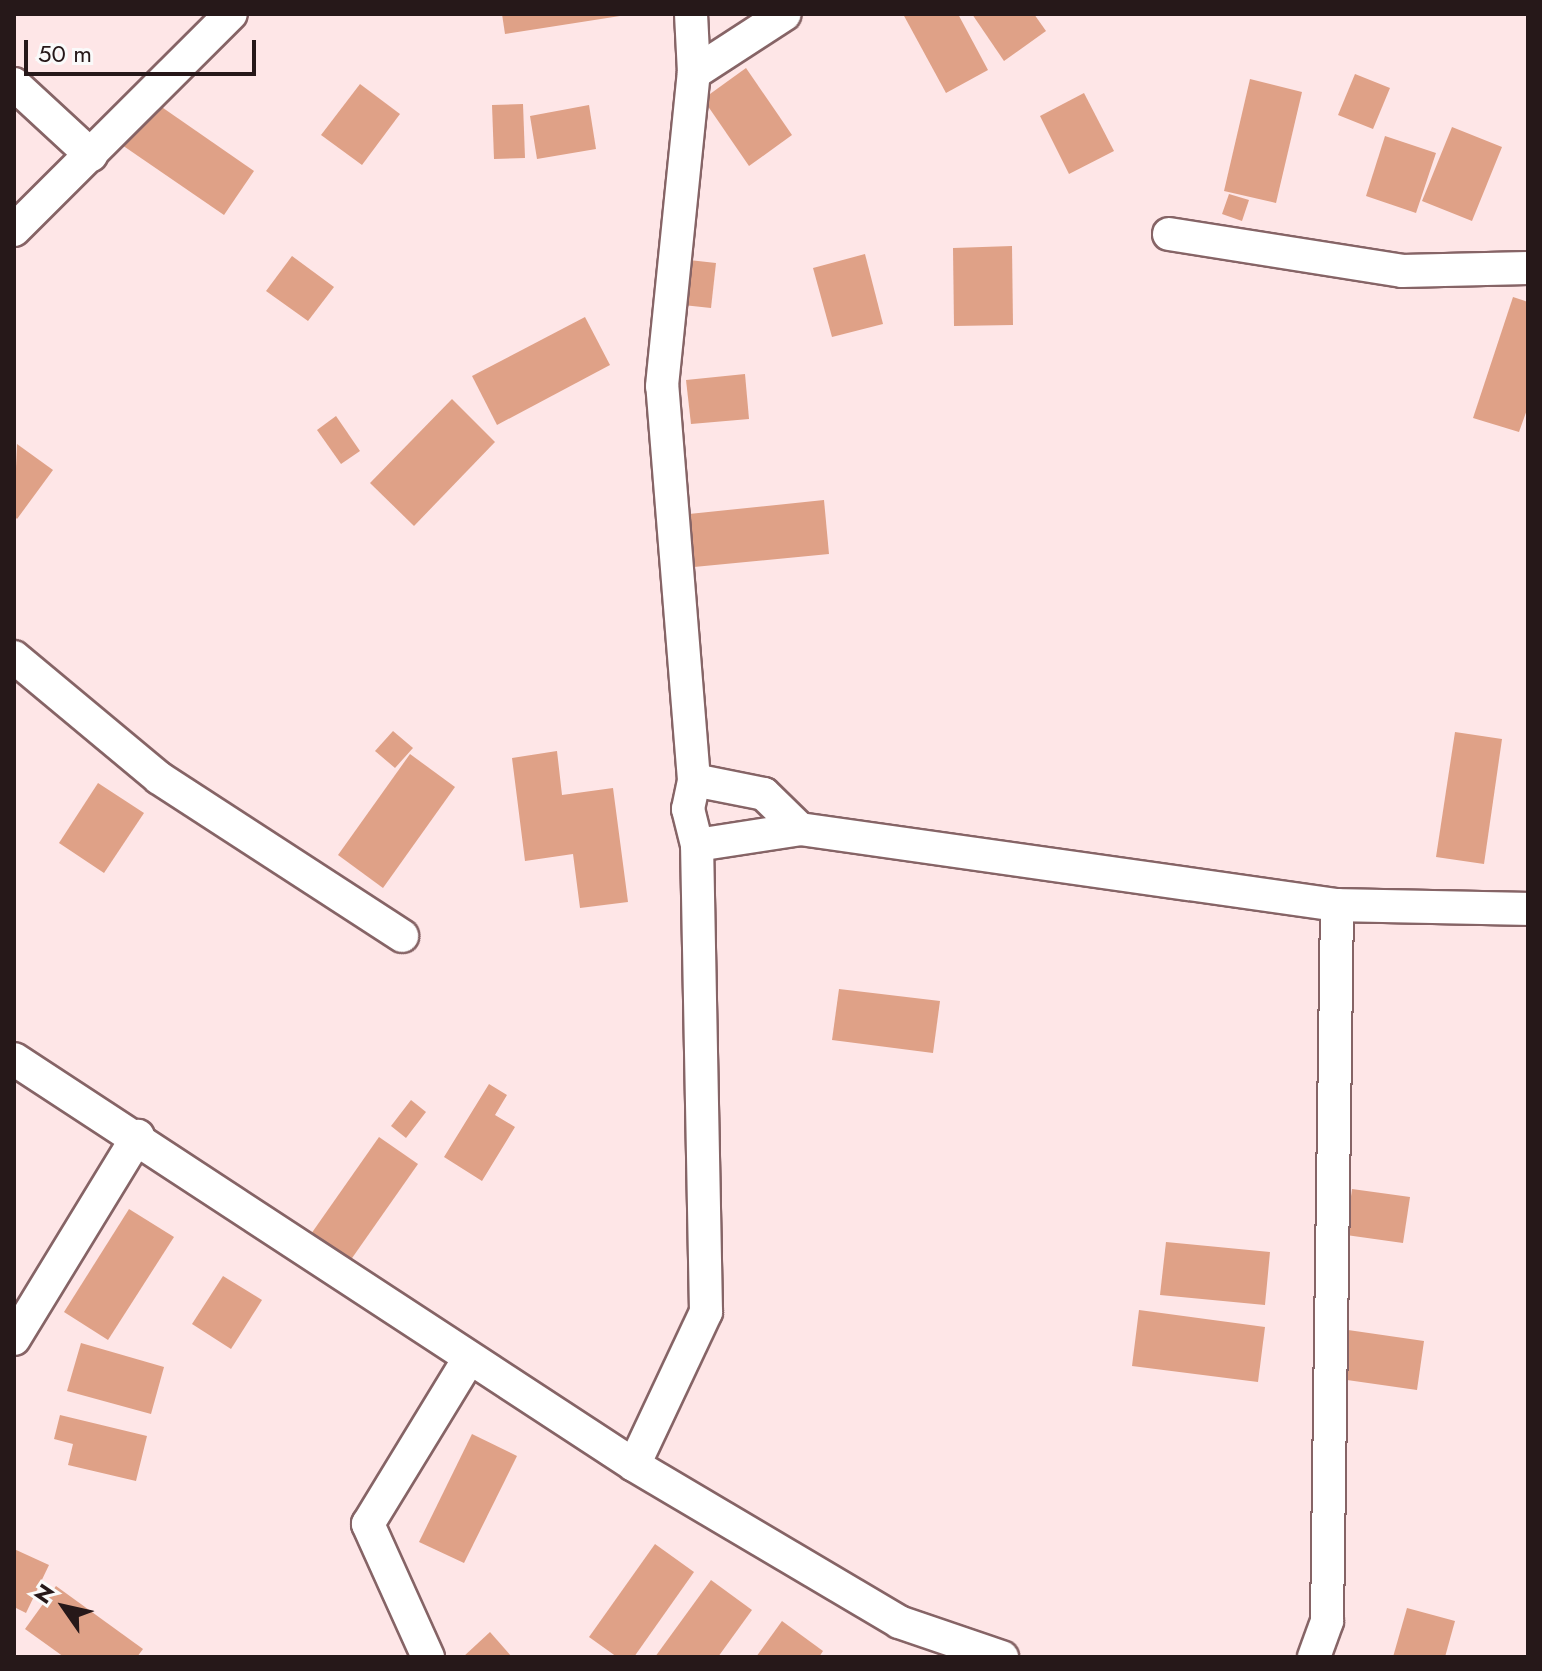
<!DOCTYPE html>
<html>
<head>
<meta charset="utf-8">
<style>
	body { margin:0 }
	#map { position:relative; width:1542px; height:1671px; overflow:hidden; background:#fee6e7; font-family:Jost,sans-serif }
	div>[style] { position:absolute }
	.building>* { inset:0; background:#dfa187 }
	.roads { filter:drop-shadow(2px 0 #866466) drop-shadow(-2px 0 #866466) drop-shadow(0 2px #866466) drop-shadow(0 -2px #866466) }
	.minor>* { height:32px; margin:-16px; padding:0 16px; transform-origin:16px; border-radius:16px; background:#fff }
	span { translate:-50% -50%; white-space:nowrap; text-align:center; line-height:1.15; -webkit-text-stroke:8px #fafafa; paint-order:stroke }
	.frame { position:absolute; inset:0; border:16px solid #261819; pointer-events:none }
	.north { position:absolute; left:24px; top:1567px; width:80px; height:80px; -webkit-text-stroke:6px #fafafa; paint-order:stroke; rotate:304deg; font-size:22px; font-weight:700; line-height:32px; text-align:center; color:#261819 }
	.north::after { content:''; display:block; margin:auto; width:28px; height:36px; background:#261819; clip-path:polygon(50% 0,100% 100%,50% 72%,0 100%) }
	.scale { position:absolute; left:24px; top:40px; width:232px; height:36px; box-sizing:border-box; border:4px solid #261819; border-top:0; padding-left:10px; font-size:24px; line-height:28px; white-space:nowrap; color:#261819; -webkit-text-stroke:6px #fafafa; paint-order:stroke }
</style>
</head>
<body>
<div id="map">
	<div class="building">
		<div style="clip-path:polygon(502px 14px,620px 14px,620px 16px,505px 34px)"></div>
		<div style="clip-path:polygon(903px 14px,958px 14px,988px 70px,946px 93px)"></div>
		<div style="clip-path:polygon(972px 14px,1034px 14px,1046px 31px,1004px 61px)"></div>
		<div style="clip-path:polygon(746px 68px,792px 135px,749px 166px,703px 99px)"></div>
		<div style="clip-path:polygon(1355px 74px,1390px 88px,1373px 129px,1338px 115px)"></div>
		<div style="clip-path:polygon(1250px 79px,1302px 92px,1276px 203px,1224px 191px)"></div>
		<div style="clip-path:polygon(360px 84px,400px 114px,362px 165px,321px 135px)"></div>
		<div style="clip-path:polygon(1084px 93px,1114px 151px,1069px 174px,1040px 116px)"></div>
		<div style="clip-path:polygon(153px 101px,254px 171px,224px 215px,122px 145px)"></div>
		<div style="clip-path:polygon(523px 104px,525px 158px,494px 159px,492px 105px)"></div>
		<div style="clip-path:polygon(589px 105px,596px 149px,537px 159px,530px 116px)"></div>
		<div style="clip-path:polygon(1452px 127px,1502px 147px,1472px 221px,1422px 201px)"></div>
		<div style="clip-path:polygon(1385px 136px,1436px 153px,1416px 213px,1366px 196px)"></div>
		<div style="clip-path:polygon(1229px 194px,1249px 200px,1242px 221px,1222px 214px)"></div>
		<div style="clip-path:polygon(1012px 246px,1013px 325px,954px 326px,953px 248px)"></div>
		<div style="clip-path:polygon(865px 254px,883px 324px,832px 337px,813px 268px)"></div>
		<div style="clip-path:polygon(292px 256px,334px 287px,308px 321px,266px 291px)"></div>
		<div style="clip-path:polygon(689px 260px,716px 263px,711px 308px,683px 305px)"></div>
		<div style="clip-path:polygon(1513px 297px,1528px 302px,1528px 407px,1519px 432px,1473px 418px)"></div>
		<div style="clip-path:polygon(585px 317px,610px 365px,497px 425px,472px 376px)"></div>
		<div style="clip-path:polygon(745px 374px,749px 419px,691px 424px,686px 380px)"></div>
		<div style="clip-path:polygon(452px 399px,495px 442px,414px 526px,370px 483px)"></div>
		<div style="clip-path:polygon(336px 416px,360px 451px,341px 464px,317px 430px)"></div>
		<div style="clip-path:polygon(17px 444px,53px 470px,17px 519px,14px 516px)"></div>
		<div style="clip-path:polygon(824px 500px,829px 554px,694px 567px,689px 514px)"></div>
		<div style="clip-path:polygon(393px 731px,413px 748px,395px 768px,375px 751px)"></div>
		<div style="clip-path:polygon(1455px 732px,1502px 739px,1484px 864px,1436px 857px)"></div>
		<div style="clip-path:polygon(557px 751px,562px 795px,613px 788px,628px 902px,580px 908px,573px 854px,525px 861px,512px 758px)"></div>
		<div style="clip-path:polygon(410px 754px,455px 787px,383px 888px,338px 855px)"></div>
		<div style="clip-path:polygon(98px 783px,144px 813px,104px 873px,59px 843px)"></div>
		<div style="clip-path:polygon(839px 989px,940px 1001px,933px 1053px,832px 1040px)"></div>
		<div style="clip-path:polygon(489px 1084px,507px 1095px,495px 1115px,515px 1127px,482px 1181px,444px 1157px)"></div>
		<div style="clip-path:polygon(411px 1100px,426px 1112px,406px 1138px,391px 1126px)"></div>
		<div style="clip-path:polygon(379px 1137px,418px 1164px,350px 1261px,311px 1234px)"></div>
		<div style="clip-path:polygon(1352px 1189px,1410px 1197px,1403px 1243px,1346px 1235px)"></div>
		<div style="clip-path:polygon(129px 1209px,174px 1237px,108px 1340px,64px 1312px)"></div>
		<div style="clip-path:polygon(1166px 1242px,1270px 1252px,1265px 1305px,1160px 1295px)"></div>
		<div style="clip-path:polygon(223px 1276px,262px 1300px,231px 1349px,192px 1324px)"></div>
		<div style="clip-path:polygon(1139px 1310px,1265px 1327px,1258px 1382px,1132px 1366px)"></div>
		<div style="clip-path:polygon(1348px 1330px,1424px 1341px,1417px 1390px,1340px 1379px)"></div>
		<div style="clip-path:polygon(81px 1343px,164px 1367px,151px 1414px,67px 1391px)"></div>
		<div style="clip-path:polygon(60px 1415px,147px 1436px,136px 1481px,68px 1465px,73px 1444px,54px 1439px)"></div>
		<div style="clip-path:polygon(472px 1434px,517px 1456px,464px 1563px,419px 1542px)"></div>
		<div style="clip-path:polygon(655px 1544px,694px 1572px,634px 1657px,617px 1657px,589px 1637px)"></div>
		<div style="clip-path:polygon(14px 1549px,49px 1565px,26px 1613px,14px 1607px)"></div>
		<div style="clip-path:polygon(711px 1580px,752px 1610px,718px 1657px,655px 1657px)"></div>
		<div style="clip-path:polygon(56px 1586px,143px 1649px,137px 1657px,64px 1657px,25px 1629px)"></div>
		<div style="clip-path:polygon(1407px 1608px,1455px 1621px,1445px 1657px,1393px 1657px)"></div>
		<div style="clip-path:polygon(782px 1621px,823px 1651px,819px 1657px,756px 1657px)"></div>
		<div style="clip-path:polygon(490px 1632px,512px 1657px,463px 1657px)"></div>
	</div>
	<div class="roads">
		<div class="minor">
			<div style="left:694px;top:73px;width:108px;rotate:-33deg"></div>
			<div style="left:14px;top:84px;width:105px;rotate:42.7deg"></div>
			<div style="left:14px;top:230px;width:306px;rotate:-44.9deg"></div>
			<div style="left:1169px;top:234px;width:236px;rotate:9deg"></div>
			<div style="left:1402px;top:271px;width:126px;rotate:-1.4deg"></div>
			<div style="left:14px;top:657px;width:189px;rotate:39.8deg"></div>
			<div style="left:159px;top:778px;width:290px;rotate:33deg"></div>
			<div style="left:694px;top:780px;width:71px;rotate:11.3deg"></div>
			<div style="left:764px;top:794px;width:50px;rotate:44.2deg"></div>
			<div style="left:800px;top:829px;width:542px;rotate:8.06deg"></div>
			<div style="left:1337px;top:905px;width:191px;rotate:1.2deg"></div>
			<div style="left:697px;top:845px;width:104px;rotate:-8.8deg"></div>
			<div style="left:14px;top:1059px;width:741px;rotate:33.22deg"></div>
			<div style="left:634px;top:1465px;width:308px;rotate:30.6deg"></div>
			<div style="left:899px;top:1622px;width:109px;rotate:18.8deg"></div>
			<div style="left:14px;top:1339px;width:238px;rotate:-58.6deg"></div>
			<div style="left:634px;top:1465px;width:169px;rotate:-64.8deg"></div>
			<div style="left:706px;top:1312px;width:467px;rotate:-91.1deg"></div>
			<div style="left:697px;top:845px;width:37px;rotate:-104deg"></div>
			<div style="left:688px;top:809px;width:30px;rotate:-78deg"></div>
			<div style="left:694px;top:780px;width:395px;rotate:-94.6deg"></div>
			<div style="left:662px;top:386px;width:315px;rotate:-84.2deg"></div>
			<div style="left:694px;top:73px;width:59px;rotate:-92.9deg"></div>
			<div style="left:428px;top:1657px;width:146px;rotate:-114.3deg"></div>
			<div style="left:368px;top:1524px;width:190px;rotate:-58.6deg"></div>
			<div style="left:1314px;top:1657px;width:38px;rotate:-70deg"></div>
			<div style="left:1327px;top:1621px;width:716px;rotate:-89.2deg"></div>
		</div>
	</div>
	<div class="frame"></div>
	<div class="north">N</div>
	<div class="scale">50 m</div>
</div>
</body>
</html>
